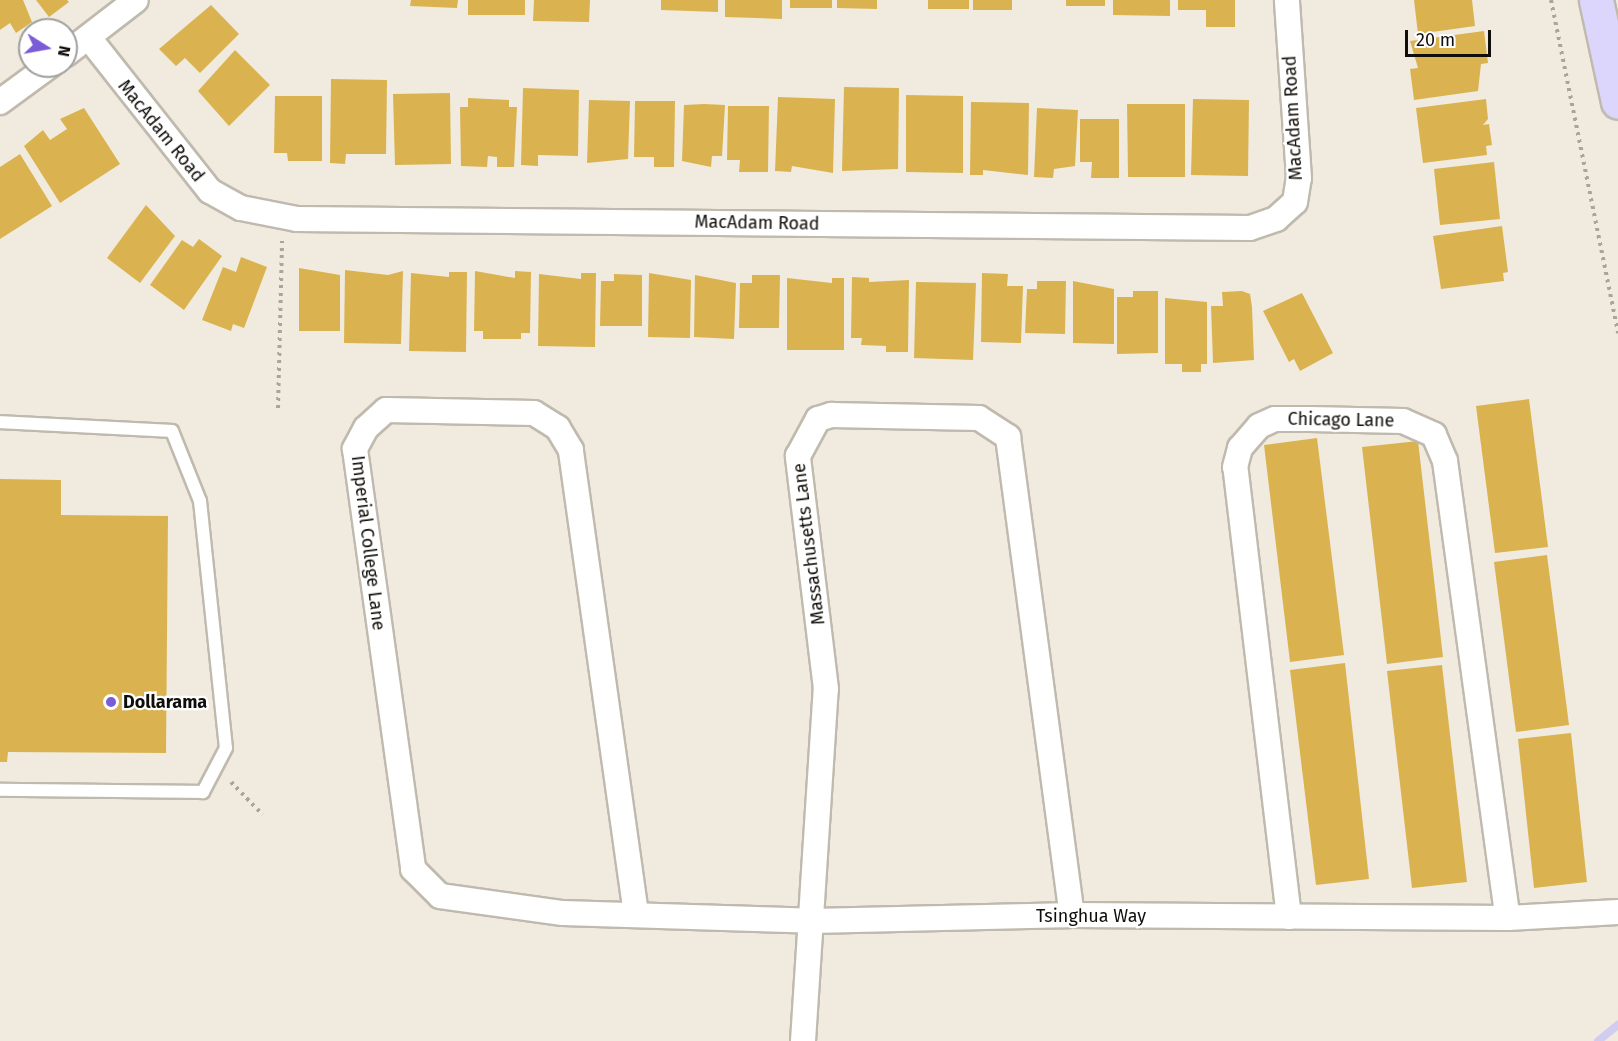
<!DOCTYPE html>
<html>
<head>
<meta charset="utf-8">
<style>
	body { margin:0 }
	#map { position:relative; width:1618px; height:1041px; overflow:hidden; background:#f0ebde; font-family:"Fira Sans",sans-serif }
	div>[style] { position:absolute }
	.stream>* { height:8px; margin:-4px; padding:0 4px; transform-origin:4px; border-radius:4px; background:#d1cdf1 }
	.building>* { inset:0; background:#dab350 }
	.path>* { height:4px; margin-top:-2px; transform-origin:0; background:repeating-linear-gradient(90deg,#a9a59b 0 3px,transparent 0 7.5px) }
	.roads { filter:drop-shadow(2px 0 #c0baae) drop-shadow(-2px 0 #c0baae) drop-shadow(0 2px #c0baae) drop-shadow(0 -2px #c0baae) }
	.lane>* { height:12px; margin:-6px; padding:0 6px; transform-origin:6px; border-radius:6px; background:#fff }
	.street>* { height:24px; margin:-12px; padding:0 12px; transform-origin:12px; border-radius:12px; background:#fff }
	.primary>* { height:33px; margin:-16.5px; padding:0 16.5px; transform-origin:16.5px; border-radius:16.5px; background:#dcd6fd }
	.dots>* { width:16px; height:16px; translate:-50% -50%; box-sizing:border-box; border:3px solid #fff; border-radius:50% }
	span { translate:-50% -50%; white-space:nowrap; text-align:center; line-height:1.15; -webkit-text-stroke:4.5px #fff; paint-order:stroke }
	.street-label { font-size:18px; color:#100e0a }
	.poi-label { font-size:18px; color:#100e0a; font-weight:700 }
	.left { translate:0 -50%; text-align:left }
	.north { position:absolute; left:18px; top:18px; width:60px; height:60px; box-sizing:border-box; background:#fff; border:2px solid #9f9f9d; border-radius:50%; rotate:101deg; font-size:16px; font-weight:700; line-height:24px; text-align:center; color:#100e0a }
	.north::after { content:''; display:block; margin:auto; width:21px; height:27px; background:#795cd6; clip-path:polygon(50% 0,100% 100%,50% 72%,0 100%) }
	.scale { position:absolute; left:1405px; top:30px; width:86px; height:27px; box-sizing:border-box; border:3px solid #100e0a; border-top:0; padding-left:8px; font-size:18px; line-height:21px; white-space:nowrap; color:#100e0a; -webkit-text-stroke:4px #fff; paint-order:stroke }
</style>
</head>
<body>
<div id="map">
	<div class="stream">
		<div style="left:1598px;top:1041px;width:26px;rotate:-39deg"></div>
	</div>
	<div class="building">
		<div style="clip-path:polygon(0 0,23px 0,32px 22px,16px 33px,10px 23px,0 30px)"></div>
		<div style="clip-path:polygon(36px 0,67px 0,69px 2px,49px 17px)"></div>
		<div style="clip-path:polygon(411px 0,458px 0,457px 8px,410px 6px)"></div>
		<div style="clip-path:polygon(468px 0,525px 0,525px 15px,468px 15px)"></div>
		<div style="clip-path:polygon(534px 0,590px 0,589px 22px,533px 21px)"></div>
		<div style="clip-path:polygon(661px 0,718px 0,718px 12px,661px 10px)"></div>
		<div style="clip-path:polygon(725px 0,782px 0,782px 19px,725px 17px)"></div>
		<div style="clip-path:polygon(790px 0,832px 0,832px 8px,790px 8px)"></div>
		<div style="clip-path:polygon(837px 0,877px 0,877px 9px,837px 8px)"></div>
		<div style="clip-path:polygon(928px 0,969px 0,969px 9px,928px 9px)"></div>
		<div style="clip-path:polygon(973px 0,1012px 0,1012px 10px,973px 10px)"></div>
		<div style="clip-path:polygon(1066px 0,1105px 0,1105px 6px,1066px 6px)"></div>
		<div style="clip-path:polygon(1113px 0,1170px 0,1170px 16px,1113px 15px)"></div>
		<div style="clip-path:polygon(1178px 0,1235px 0,1235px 27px,1206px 27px,1206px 10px,1178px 10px)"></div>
		<div style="clip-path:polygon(1414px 0,1472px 0,1475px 26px,1418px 34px)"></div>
		<div style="clip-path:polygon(211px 5px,239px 34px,200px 73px,185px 58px,176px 66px,159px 49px)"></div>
		<div style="clip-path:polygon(1484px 31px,1488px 63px,1481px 64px,1478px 91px,1414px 100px,1410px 69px,1418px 68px,1410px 41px)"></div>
		<div style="clip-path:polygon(235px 50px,270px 85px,229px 126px,198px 91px)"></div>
		<div style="clip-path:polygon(331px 79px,387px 80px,386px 154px,346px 154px,345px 164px,330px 163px)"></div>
		<div style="clip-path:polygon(844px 87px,899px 88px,898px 169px,842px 171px)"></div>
		<div style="clip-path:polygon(523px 88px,579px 90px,578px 156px,538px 155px,538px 166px,521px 165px)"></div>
		<div style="clip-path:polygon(450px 93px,451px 164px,395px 165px,393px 94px)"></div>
		<div style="clip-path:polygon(906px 95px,963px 96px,963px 173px,906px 172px)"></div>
		<div style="clip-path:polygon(275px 96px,322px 96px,322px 161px,288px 161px,287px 153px,274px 153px)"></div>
		<div style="clip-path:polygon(778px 97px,835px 99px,833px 173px,792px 166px,791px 172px,775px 171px)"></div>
		<div style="clip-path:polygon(468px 98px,509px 100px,509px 107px,517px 107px,514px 167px,497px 167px,497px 157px,488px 156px,487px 167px,461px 166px,460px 107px,468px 107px)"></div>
		<div style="clip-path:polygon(1193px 99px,1249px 100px,1248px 176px,1191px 175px)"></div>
		<div style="clip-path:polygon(1486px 99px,1488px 119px,1483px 125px,1489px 124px,1492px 145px,1486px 146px,1487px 155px,1423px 163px,1416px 108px)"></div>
		<div style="clip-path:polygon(589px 100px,630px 101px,628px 159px,587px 163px)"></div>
		<div style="clip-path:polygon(635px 101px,675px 101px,674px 167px,654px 167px,654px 157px,634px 157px)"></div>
		<div style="clip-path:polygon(971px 102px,1029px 103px,1028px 175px,983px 170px,983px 175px,970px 175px)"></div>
		<div style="clip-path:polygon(704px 104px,725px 105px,722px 156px,712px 156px,711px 167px,682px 161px,684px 105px)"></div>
		<div style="clip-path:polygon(1127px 104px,1185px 104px,1185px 177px,1128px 177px)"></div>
		<div style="clip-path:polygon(728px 106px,769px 106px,768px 172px,739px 172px,740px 160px,727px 160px)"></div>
		<div style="clip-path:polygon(84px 108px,120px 164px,60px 203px,24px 146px,43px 130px,50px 140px,67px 129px,60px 119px)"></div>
		<div style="clip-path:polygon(1037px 108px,1078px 110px,1075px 166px,1054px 169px,1053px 178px,1034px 177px)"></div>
		<div style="clip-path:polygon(1080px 119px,1119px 119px,1119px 178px,1091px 178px,1092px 162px,1080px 162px)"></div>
		<div style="clip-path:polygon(20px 154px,52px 206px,0 239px,0 167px)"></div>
		<div style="clip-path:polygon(1494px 162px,1500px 219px,1440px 225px,1434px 169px)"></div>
		<div style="clip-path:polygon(146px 205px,175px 236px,140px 283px,107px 258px)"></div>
		<div style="clip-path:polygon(1502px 226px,1508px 272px,1503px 273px,1504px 281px,1441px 289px,1433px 236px)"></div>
		<div style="clip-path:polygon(199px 239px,222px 256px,184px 310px,150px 285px,182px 240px,193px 247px)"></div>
		<div style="clip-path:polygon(241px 257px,267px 267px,244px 328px,233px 324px,231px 331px,202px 320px,223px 267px,236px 272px)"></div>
		<div style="clip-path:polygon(299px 268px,340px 275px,340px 331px,299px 331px)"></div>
		<div style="clip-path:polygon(345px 270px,388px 275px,403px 271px,401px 344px,344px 343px)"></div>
		<div style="clip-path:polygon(475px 271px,515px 278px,515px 271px,531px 272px,530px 333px,521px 333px,521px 339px,483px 339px,483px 331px,474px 331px)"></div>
		<div style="clip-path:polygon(449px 272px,467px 272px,466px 352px,409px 351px,411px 273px,449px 277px)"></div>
		<div style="clip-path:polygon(581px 273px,596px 273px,595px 347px,538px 346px,539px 274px,581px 279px)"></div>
		<div style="clip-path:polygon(649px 273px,691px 280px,690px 338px,648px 337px)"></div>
		<div style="clip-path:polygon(982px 273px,1008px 274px,1007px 286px,1023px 286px,1021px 343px,981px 342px)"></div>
		<div style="clip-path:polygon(614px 274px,642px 275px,642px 326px,600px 326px,601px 281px,614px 281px)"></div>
		<div style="clip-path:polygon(695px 275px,736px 283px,734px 339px,694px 337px)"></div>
		<div style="clip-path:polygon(752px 275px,780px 275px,779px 328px,739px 328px,740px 283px,752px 283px)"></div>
		<div style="clip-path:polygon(852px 277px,869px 278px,869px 282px,909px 280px,908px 352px,886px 352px,886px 346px,861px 345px,862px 338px,851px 338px)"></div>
		<div style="clip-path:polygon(787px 278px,832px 283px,832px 278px,844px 278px,844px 350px,787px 350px)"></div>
		<div style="clip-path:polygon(1037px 281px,1066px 281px,1065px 334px,1025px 333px,1027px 289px,1037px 289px)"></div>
		<div style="clip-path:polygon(1073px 281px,1114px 289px,1114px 344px,1073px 343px)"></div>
		<div style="clip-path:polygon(916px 282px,976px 283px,973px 360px,914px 358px)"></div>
		<div style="clip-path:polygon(1133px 291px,1158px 291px,1158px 353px,1117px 354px,1117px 297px,1133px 297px)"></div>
		<div style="clip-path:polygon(1242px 291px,1250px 294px,1252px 307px,1254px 360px,1213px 363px,1211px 306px,1223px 306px,1222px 292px)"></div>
		<div style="clip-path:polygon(1302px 293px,1333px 353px,1300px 371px,1294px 359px,1289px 362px,1263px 311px)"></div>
		<div style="clip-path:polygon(1165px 298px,1207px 302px,1207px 364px,1201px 364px,1201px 372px,1182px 372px,1182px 364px,1165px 364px)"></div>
		<div style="clip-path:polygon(1529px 399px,1548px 547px,1495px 553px,1476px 406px)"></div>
		<div style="clip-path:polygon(1317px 438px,1344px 655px,1290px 662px,1264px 445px)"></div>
		<div style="clip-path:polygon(1418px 441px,1443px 657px,1387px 664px,1362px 447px)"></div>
		<div style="clip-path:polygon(0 479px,61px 480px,61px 515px,168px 516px,166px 753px,8px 752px,7px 762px,0 762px)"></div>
		<div style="clip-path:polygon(1547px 555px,1569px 725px,1516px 732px,1494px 562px)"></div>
		<div style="clip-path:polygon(1345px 663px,1369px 879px,1316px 885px,1290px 670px)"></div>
		<div style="clip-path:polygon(1442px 665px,1467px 882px,1412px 888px,1387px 671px)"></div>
		<div style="clip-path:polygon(1571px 733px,1587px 882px,1534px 888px,1518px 739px)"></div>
	</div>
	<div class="path">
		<div style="left:1551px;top:0;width:340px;rotate:78.6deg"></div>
		<div style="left:278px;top:408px;width:167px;rotate:-88.6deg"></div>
		<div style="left:231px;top:782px;width:45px;rotate:45.9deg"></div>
	</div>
	<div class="roads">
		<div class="lane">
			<div style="left:0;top:422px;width:172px;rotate:3deg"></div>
			<div style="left:172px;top:431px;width:75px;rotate:68.2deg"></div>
			<div style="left:200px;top:501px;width:248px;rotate:84deg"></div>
			<div style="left:226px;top:748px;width:50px;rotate:117.6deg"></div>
			<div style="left:203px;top:792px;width:203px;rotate:-179.4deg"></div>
		</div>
		<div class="street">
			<div style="left:89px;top:38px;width:195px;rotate:51.7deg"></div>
			<div style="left:210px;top:191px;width:35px;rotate:29deg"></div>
			<div style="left:241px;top:208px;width:57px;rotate:11.1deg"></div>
			<div style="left:297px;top:219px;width:953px;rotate:0.54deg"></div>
			<div style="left:1250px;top:228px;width:28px;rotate:-19deg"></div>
			<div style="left:1276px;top:219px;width:25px;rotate:-42deg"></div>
			<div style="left:1295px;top:202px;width:24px;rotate:-81deg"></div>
			<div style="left:1299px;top:178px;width:178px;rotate:-93.9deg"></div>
			<div style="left:66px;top:54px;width:88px;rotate:-37.6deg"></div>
			<div style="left:0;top:102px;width:61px;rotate:-36.3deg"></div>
			<div style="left:636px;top:914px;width:469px;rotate:-98deg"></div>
			<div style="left:571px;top:450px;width:26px;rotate:-121deg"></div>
			<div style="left:558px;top:428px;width:28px;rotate:-148deg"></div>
			<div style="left:534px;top:413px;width:148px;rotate:-178.8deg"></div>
			<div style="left:386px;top:410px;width:27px;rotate:138deg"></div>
			<div style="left:366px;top:428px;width:24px;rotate:118deg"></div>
			<div style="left:355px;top:449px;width:424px;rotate:82.1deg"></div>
			<div style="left:413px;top:869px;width:38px;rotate:45deg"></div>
			<div style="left:440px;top:896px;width:124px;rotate:7.9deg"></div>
			<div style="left:563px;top:913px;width:249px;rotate:1.8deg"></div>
			<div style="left:812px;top:921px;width:260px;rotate:-1.3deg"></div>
			<div style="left:1072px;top:915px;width:436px;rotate:0.4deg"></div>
			<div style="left:1508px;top:918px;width:110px;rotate:-3.1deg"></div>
			<div style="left:1289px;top:917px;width:453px;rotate:-96.8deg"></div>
			<div style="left:1235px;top:467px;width:20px;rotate:-75deg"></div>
			<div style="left:1240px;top:448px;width:29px;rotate:-49deg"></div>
			<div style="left:1259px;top:426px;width:17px;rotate:-24deg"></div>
			<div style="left:1275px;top:419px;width:35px"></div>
			<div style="left:1310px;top:419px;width:93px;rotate:1.2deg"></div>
			<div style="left:1403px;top:421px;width:34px;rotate:24deg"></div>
			<div style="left:1434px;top:435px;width:28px;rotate:67deg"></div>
			<div style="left:1445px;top:461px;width:461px;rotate:82.2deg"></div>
			<div style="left:803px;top:1041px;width:353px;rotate:-86.3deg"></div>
			<div style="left:826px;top:689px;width:235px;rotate:-96.9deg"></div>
			<div style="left:798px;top:456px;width:42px;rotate:-61.6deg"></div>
			<div style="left:818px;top:419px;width:14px;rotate:-17deg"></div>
			<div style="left:831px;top:415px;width:148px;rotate:1.2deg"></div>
			<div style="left:979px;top:418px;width:35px;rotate:33deg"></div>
			<div style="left:1008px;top:437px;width:482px;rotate:82.4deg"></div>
		</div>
		<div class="primary">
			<div style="left:1596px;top:0;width:104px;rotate:77.8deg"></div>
		</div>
	</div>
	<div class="dots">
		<div style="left:111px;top:702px;background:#795cd6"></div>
	</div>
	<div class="street-label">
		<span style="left:1293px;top:118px;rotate:-93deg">MacAdam Road</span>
		<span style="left:161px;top:131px;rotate:51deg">MacAdam Road</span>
		<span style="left:757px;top:223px;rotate:1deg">MacAdam Road</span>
		<span style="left:1341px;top:420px;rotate:1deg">Chicago Lane</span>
		<span style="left:368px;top:543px;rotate:83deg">Imperial College Lane</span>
		<span style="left:809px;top:544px;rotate:-97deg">Massachusetts Lane</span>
		<span style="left:1091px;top:916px">Tsinghua Way</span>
	</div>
	<div class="poi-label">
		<span class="left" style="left:123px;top:702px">Dollarama</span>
	</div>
	<div class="north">N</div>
	<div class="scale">20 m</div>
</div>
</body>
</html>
